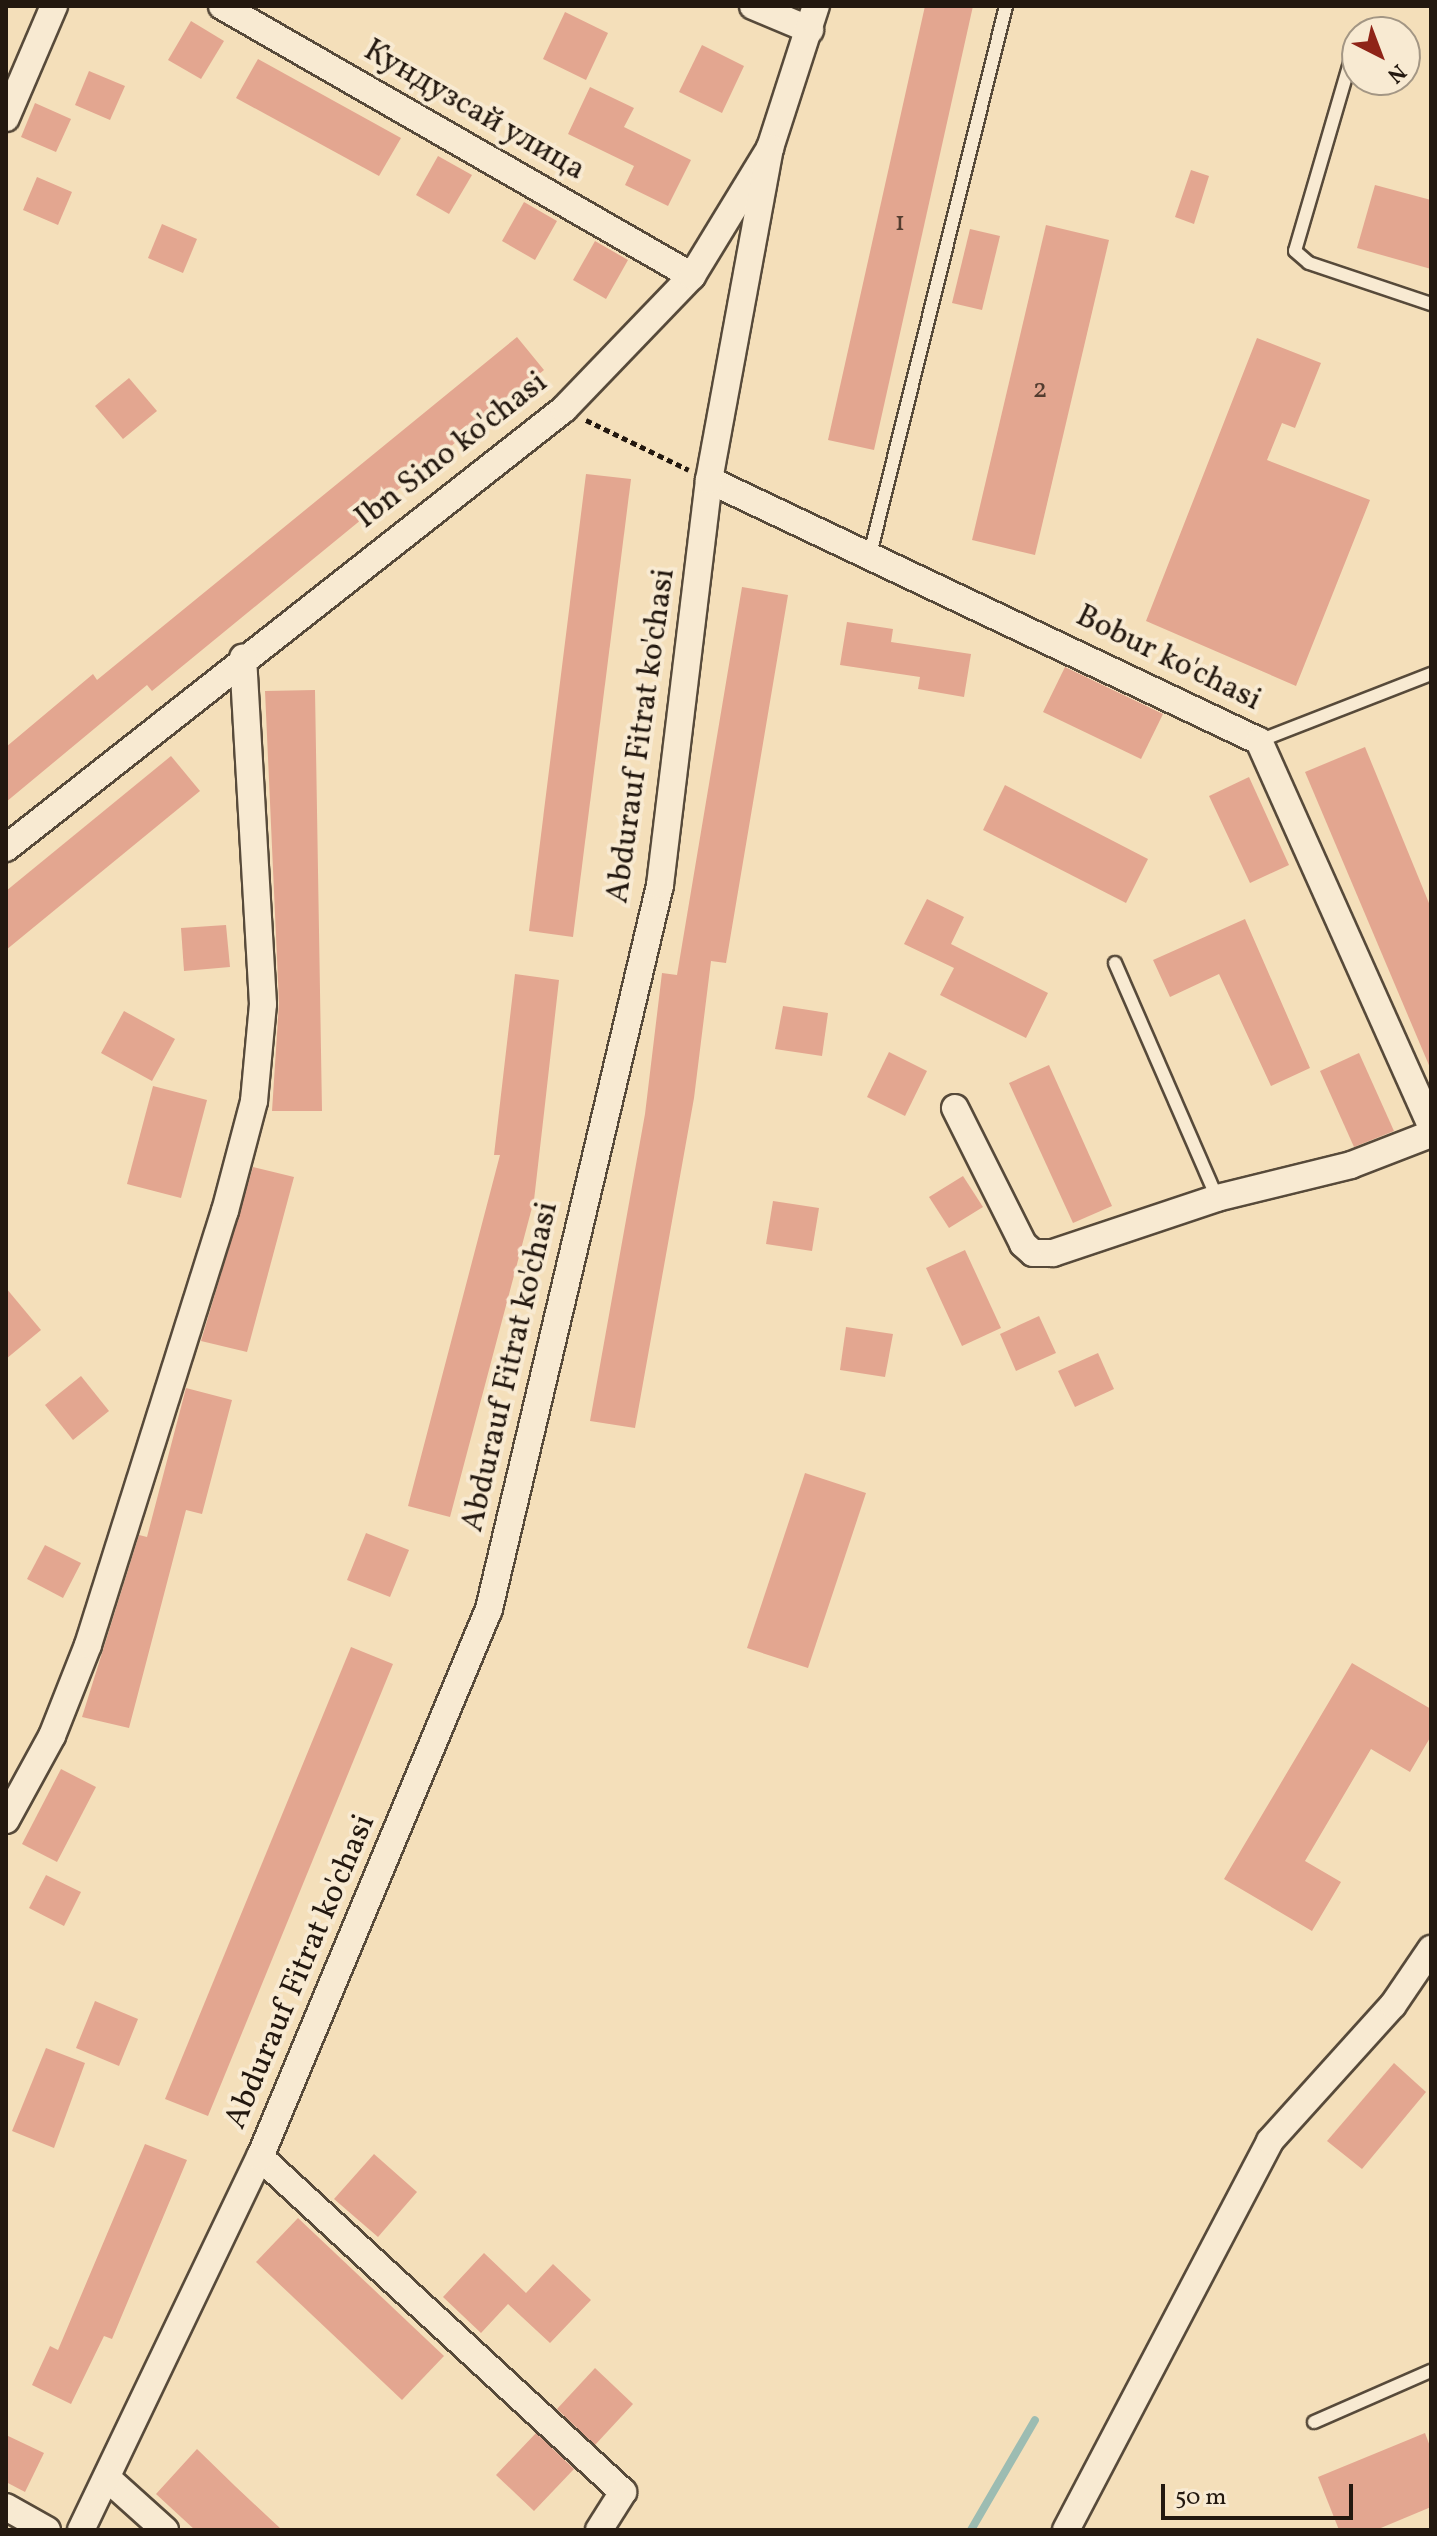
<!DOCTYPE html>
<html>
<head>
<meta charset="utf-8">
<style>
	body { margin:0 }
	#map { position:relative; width:1437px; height:2536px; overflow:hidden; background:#f4dfba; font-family:Vollkorn,serif }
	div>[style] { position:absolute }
	.stream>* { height:8px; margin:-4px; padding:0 4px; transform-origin:4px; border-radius:4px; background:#9cbcb2 }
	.building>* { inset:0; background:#e3a690 }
	.path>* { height:5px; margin-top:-2.5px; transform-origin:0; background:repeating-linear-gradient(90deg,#23180f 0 6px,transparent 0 10px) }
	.roads { filter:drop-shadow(2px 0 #574a3a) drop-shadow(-2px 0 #574a3a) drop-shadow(0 2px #574a3a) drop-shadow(0 -2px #574a3a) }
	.lane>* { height:12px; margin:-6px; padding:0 6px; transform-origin:6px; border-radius:6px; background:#f8ead2 }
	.street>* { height:26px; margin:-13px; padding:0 13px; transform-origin:13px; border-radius:13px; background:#f8ead2 }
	span { translate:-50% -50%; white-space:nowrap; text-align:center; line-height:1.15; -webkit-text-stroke:8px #f8ead2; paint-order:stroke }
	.number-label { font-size:28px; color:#533c2f }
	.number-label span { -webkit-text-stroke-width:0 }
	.street-label { font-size:32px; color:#23180f }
	.frame { position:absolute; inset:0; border:8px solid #23180f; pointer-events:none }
	.north { position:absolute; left:1341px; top:16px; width:80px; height:80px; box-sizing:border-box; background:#f8ead2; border:2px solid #a39684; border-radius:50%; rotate:138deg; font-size:22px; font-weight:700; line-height:32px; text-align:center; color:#23180f }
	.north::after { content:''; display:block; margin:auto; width:28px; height:36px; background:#8f2418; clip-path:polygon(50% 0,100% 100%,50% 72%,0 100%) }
	.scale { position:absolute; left:1161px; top:2484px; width:192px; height:36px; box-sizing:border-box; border:4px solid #23180f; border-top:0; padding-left:10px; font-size:24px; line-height:28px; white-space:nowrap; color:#23180f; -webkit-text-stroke:6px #f8ead2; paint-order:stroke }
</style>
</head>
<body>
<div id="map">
	<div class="stream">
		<div style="left:971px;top:2530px;width:127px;rotate:-59.8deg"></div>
	</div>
	<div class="building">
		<div style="clip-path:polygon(925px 6px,973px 6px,874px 450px,828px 440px)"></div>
		<div style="clip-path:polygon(565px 12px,608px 33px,586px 80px,543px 59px)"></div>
		<div style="clip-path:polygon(191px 21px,224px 41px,201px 79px,168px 60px)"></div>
		<div style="clip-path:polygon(702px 45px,744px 66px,722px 113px,679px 92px)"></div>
		<div style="clip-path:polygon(258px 59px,401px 138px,379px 176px,236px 98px)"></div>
		<div style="clip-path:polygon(89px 71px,125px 86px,110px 120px,75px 105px)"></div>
		<div style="clip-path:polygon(590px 87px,634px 108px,624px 127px,691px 160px,668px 206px,625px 185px,634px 166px,568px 134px)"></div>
		<div style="clip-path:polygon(35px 103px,71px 119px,56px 152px,21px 137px)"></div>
		<div style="clip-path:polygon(438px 156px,472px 175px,449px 214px,416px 195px)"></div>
		<div style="clip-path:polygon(1191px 170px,1209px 176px,1194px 224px,1175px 217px)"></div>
		<div style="clip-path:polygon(37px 177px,72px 192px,58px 225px,23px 210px)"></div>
		<div style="clip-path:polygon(1375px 185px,1431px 200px,1431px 269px,1357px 248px)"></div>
		<div style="clip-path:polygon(524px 202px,557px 221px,535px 260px,502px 241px)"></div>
		<div style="clip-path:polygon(162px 224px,197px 239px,183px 273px,148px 258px)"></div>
		<div style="clip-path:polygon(1046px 225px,1109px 240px,1035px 555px,972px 540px)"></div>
		<div style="clip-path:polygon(970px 229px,1000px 236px,982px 310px,952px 303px)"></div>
		<div style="clip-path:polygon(595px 241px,628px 260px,606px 299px,573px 280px)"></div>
		<div style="clip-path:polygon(517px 337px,544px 370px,152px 691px,147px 685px,6px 802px,6px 747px,93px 674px,97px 680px)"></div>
		<div style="clip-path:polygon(1257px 338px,1321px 363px,1295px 428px,1282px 423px,1267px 460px,1370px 500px,1296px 686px,1146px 621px)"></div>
		<div style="clip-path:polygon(129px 378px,157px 411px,123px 439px,95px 406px)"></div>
		<div style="clip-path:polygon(586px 474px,631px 479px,573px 937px,529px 931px)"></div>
		<div style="clip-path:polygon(742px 587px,788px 595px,726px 963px,711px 961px,694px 1098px,635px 1428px,590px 1421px,645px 1114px,662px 973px,677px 975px)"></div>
		<div style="clip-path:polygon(847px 622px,893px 629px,891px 642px,971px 654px,964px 697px,918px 689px,920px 677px,840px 665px)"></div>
		<div style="clip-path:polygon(1065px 667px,1163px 714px,1141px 759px,1043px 712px)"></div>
		<div style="clip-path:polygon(315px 690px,322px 1111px,272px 1111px,279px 1003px,265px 691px)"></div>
		<div style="clip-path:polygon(1365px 747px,1431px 908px,1431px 1070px,1305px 772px)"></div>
		<div style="clip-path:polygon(171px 756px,200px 791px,6px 950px,6px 891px)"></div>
		<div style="clip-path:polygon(1249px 777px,1289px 865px,1250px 883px,1209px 796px)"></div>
		<div style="clip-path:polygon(1005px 785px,1148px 859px,1126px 903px,983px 830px)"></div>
		<div style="clip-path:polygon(927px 899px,964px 917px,951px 944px,1048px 993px,1026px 1038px,940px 995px,954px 968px,904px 944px)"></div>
		<div style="clip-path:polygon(1245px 919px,1310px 1068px,1271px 1086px,1219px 974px,1170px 997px,1153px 960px)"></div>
		<div style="clip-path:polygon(226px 925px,230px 967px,184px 971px,181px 928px)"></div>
		<div style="clip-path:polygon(515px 974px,559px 980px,544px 1113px,534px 1200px,450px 1517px,408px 1506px,500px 1155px,494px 1155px)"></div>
		<div style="clip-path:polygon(783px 1006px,828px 1013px,822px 1056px,775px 1049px)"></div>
		<div style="clip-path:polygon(124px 1011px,175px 1039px,152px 1081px,101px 1053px)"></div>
		<div style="clip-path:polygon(889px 1052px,927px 1071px,905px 1116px,867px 1097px)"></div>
		<div style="clip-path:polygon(1359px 1053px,1394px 1131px,1354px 1147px,1320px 1071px)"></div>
		<div style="clip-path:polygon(1049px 1065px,1112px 1206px,1073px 1223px,1009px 1083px)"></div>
		<div style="clip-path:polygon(153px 1086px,207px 1100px,181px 1198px,127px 1184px)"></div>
		<div style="clip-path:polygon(253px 1167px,294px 1177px,247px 1352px,201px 1341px)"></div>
		<div style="clip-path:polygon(963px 1176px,983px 1207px,949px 1228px,929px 1197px)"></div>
		<div style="clip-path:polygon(773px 1201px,819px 1208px,812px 1251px,766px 1244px)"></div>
		<div style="clip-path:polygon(965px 1250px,1001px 1328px,962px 1346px,926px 1268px)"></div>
		<div style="clip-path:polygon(6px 1288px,41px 1330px,6px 1359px)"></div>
		<div style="clip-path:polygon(1039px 1316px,1056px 1353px,1016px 1371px,1000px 1334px)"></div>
		<div style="clip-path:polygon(846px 1327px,893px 1334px,885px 1377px,840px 1370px)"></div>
		<div style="clip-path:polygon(1098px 1353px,1114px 1389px,1075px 1407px,1058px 1371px)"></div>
		<div style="clip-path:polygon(81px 1376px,109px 1411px,73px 1440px,45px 1405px)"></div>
		<div style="clip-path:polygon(186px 1388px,232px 1400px,202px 1514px,186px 1510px,129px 1728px,82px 1717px,139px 1535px,147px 1537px)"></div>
		<div style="clip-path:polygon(805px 1473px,866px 1493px,808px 1668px,747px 1648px)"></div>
		<div style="clip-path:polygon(366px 1533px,409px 1550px,390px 1597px,347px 1580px)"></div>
		<div style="clip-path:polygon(45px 1545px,81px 1563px,63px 1598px,27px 1579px)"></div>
		<div style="clip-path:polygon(351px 1647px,393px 1664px,208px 2116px,165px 2099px)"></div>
		<div style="clip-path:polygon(1352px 1663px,1431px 1709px,1431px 1736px,1410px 1772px,1371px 1749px,1305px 1861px,1341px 1882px,1312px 1931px,1224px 1879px)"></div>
		<div style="clip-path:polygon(61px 1769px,96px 1787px,57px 1862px,22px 1844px)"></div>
		<div style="clip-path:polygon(46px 1875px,81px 1892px,64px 1926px,29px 1908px)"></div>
		<div style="clip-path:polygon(95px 2001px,138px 2019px,119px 2066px,76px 2048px)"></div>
		<div style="clip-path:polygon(46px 2048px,85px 2063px,54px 2148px,12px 2131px)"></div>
		<div style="clip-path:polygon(1394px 2063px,1426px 2092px,1362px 2169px,1327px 2141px)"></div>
		<div style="clip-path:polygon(145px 2144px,187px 2160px,112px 2339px,104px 2336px,71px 2404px,32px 2385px,50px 2346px,58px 2350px)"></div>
		<div style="clip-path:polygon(374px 2154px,417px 2192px,378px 2237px,334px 2199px)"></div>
		<div style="clip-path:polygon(298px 2218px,444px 2356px,402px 2400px,256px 2262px)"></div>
		<div style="clip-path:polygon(484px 2253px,526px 2293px,553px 2264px,591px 2300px,550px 2343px,508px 2304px,481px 2333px,443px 2297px)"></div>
		<div style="clip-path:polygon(595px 2368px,633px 2404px,595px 2445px,557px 2409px)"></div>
		<div style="clip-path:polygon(536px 2433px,574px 2469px,534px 2511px,496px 2475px)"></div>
		<div style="clip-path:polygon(1425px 2433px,1431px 2449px,1431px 2507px,1376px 2530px,1339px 2530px,1318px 2477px)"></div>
		<div style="clip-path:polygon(6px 2435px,44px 2453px,25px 2492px,6px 2482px)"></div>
		<div style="clip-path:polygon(197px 2449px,235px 2486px,282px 2530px,195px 2530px,156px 2494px)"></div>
	</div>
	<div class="path">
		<div style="left:586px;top:420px;width:114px;rotate:25.9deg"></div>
	</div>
	<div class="roads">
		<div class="lane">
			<div style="left:1354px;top:49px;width:210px;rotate:106.3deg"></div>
			<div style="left:1295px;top:251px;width:18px;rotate:41deg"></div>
			<div style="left:1309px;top:263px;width:129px;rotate:18.6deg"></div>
			<div style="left:870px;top:554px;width:565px;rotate:-76.06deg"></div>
			<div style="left:1259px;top:741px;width:185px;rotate:-21.3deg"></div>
			<div style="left:1115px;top:963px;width:256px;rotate:66.5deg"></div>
			<div style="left:1314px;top:2422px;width:128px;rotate:-23.6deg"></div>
		</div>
		<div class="street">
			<div style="left:222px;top:6px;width:542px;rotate:29.88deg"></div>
			<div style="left:753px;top:6px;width:62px;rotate:22.8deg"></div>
			<div style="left:6px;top:118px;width:122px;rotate:-66.8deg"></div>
			<div style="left:709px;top:480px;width:609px;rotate:25.39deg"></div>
			<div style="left:1259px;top:741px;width:421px;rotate:65.9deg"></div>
			<div style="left:6px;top:848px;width:710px;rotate:-38.19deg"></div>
			<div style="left:564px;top:409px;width:185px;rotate:-46.1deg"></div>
			<div style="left:692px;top:276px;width:150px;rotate:-58.6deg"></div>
			<div style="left:770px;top:148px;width:149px;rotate:-72.1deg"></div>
			<div style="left:955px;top:1108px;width:152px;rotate:63.4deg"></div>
			<div style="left:1023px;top:1244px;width:13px;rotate:42deg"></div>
			<div style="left:1033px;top:1253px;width:20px"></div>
			<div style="left:1053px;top:1253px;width:173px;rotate:-18.5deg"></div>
			<div style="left:1217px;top:1198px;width:138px;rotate:-13.8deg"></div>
			<div style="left:1351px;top:1165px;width:86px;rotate:-21.2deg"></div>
			<div style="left:6px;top:1820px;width:96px;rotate:-61.3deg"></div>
			<div style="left:52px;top:1736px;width:98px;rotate:-68.4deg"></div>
			<div style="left:88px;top:1645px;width:455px;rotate:-72.5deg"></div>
			<div style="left:225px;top:1211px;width:114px;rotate:-75.2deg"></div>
			<div style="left:254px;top:1101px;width:97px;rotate:-84.7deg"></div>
			<div style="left:263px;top:1004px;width:347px;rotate:-93.3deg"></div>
			<div style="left:260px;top:2157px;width:494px;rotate:42.7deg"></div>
			<div style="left:623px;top:2492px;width:45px;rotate:122.3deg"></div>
			<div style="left:107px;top:2478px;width:78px;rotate:41.9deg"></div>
			<div style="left:6px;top:2507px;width:47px;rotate:29.3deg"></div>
			<div style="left:81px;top:2530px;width:414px;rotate:-64.4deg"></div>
			<div style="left:260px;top:2157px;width:594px;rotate:-67.32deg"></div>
			<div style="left:489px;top:1609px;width:744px;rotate:-76.71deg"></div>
			<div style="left:660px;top:885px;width:408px;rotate:-83.1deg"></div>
			<div style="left:709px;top:480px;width:338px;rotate:-79.6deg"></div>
			<div style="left:1066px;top:2530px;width:439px;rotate:-62.3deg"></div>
			<div style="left:1270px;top:2141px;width:183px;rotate:-47.9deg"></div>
			<div style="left:1393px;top:2005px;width:68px;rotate:-55.8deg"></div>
		</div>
	</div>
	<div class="number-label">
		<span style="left:900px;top:223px">1</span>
		<span style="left:1040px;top:390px">2</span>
	</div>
	<div class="street-label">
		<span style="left:474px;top:111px;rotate:30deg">Кундузсай улица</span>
		<span style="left:452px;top:451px;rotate:-38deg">Ibn Sino ko'chasi</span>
		<span style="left:1168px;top:659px;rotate:26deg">Bobur ko'chasi</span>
		<span style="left:642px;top:736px;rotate:-82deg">Abdurauf Fitrat ko'chasi</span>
		<span style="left:511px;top:1367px;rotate:-77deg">Abdurauf Fitrat ko'chasi</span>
		<span style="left:301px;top:1972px;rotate:-67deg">Abdurauf Fitrat ko'chasi</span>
	</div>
	<div class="frame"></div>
	<div class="north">N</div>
	<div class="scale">50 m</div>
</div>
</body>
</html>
